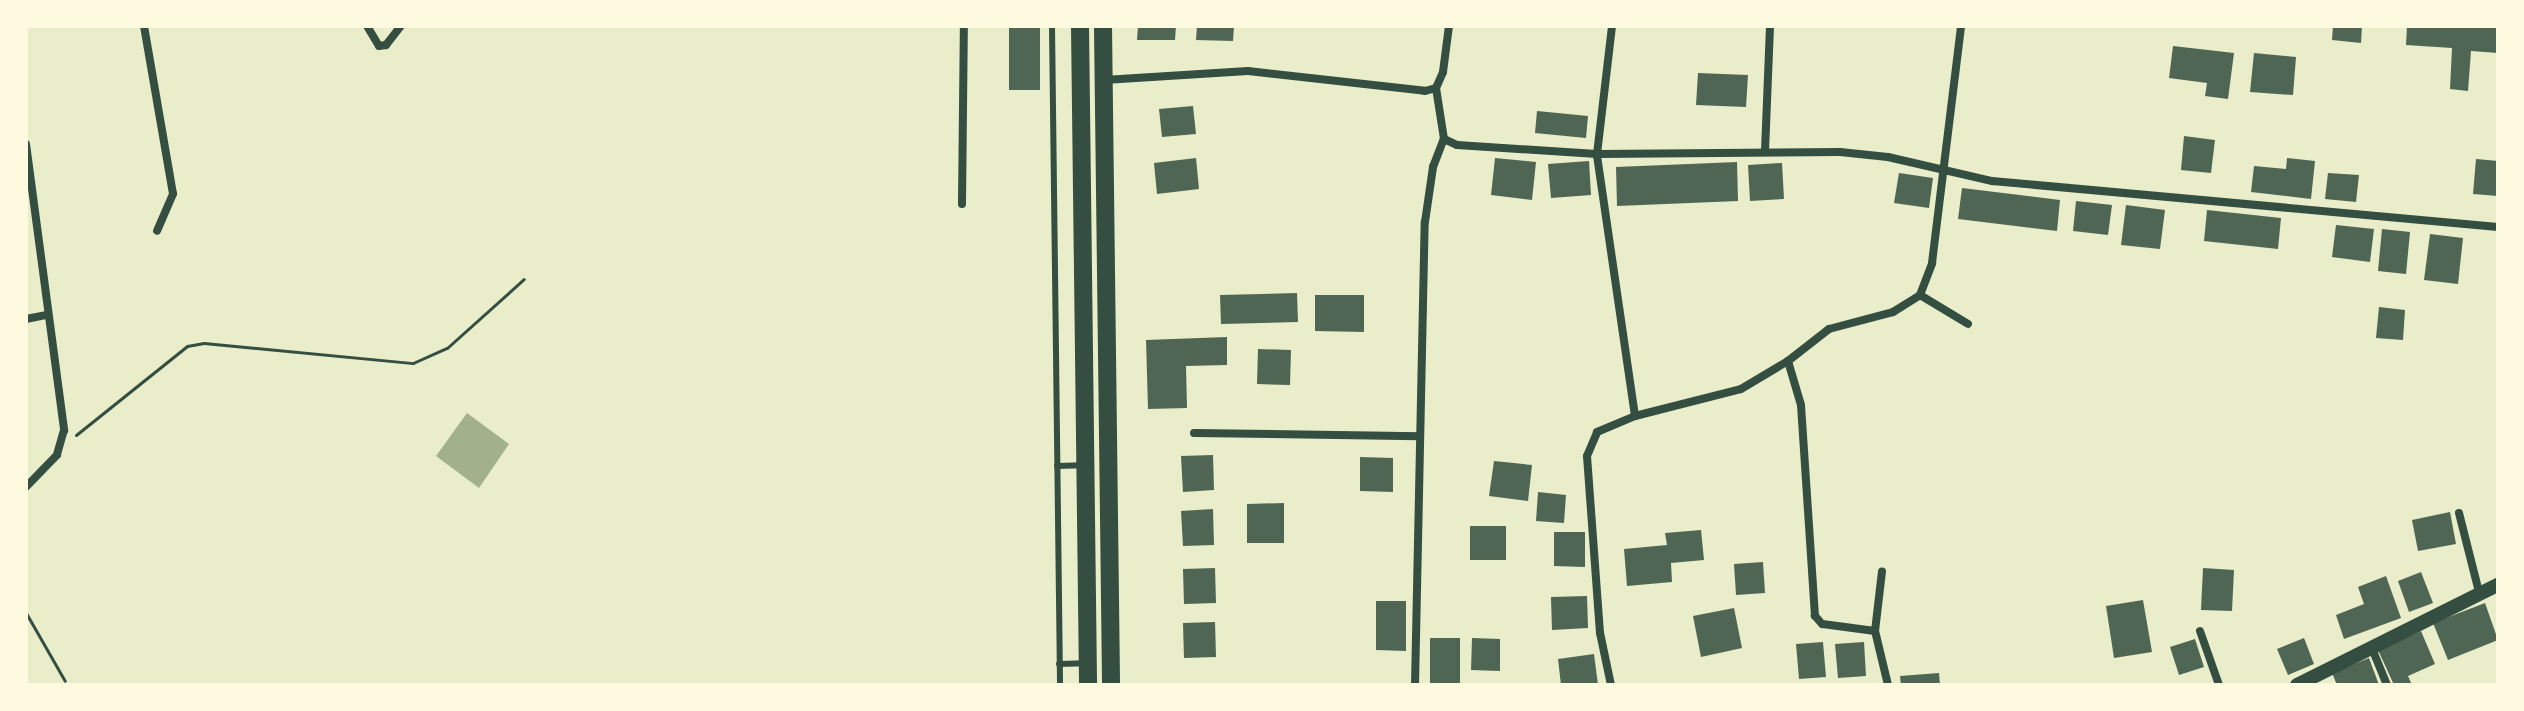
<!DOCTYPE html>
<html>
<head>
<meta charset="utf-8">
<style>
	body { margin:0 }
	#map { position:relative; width:2524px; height:711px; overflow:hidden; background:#e9edc9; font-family:"Source Sans 3",sans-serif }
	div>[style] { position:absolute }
	.water>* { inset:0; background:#a3b18a }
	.building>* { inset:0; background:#4f6655 }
	.path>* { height:3px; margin:-1.5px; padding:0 1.5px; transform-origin:1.5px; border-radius:1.5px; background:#344e41 }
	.service>* { height:6px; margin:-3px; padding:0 3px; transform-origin:3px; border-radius:3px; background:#344e41 }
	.minor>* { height:8px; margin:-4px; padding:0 4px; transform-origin:4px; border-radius:4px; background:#344e41 }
	.tertiary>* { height:14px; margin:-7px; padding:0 7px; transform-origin:7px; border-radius:7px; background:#344e41 }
	.primary>* { height:18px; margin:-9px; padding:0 9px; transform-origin:9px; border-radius:9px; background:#344e41 }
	span { translate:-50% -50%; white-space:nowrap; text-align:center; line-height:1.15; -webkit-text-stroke:6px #fefae0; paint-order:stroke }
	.frame { position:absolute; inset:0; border:28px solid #fefae0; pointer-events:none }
</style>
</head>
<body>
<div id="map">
	<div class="water">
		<div style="clip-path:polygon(467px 413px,509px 444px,479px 488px,436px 456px)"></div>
	</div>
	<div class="building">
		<div style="clip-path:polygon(1009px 26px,1040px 26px,1040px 90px,1009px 90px)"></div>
		<div style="clip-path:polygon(1138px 26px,1176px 26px,1175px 40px,1137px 40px)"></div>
		<div style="clip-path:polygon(1197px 26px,1234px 26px,1233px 41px,1196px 40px)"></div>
		<div style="clip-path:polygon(2333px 26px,2362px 26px,2361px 43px,2332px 40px)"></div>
		<div style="clip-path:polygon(2407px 26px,2498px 26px,2498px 53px,2471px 51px,2468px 91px,2450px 89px,2452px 48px,2406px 45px)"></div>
		<div style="clip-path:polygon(2173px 46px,2234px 53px,2228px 99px,2205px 96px,2207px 83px,2169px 78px)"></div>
		<div style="clip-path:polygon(2254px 53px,2296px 57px,2293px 95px,2250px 92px)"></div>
		<div style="clip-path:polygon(1698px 73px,1748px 75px,1746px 107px,1696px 105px)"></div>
		<div style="clip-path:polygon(1193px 106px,1196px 134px,1162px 137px,1159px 109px)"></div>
		<div style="clip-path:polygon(1537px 111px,1588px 116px,1586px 138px,1535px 133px)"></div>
		<div style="clip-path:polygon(2184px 136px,2215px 140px,2211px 173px,2181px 170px)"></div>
		<div style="clip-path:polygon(1196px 158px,1199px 189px,1157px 194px,1154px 163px)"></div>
		<div style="clip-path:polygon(1495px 158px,1536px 162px,1532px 200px,1491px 195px)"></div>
		<div style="clip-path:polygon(2287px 158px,2315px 161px,2311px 199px,2251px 192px,2254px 166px,2286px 169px)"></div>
		<div style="clip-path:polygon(2476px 159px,2498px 161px,2498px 196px,2473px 194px)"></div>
		<div style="clip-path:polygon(1589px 161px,1591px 195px,1551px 198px,1548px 164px)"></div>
		<div style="clip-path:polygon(1737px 162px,1738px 201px,1617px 206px,1616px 167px)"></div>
		<div style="clip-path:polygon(1782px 163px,1784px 199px,1750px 201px,1748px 165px)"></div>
		<div style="clip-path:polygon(1899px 173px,1933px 178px,1929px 208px,1894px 203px)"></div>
		<div style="clip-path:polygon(2328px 173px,2359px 175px,2356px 202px,2325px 199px)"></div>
		<div style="clip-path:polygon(1962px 188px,2060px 200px,2057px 231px,1958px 219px)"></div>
		<div style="clip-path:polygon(2076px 201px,2112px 205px,2108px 235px,2073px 231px)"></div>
		<div style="clip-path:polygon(2126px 205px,2165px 210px,2160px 249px,2121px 245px)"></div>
		<div style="clip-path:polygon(2207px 210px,2281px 218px,2278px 249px,2204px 241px)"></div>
		<div style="clip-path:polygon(2336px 225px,2374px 229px,2370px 262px,2332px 257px)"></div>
		<div style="clip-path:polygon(2382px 229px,2410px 232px,2406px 274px,2378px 271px)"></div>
		<div style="clip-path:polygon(2430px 234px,2463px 238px,2458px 284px,2424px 280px)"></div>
		<div style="clip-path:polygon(1297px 293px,1298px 322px,1221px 324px,1220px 295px)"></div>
		<div style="clip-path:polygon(1315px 295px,1364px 295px,1364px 332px,1315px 331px)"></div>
		<div style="clip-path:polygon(2379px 307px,2405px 310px,2403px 340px,2376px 338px)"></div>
		<div style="clip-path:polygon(1227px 337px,1227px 365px,1186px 366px,1187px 408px,1148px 409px,1146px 340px)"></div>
		<div style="clip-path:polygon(1258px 349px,1291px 350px,1290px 385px,1257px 384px)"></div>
		<div style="clip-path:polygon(1213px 455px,1214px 490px,1183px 492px,1181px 456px)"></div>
		<div style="clip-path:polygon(1360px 457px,1393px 458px,1393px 492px,1360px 491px)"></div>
		<div style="clip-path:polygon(1494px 461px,1532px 465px,1528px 501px,1489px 496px)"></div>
		<div style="clip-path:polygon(1538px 492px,1566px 495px,1564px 523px,1536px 521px)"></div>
		<div style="clip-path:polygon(1284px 503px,1284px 543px,1247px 543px,1247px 504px)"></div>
		<div style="clip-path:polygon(1213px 509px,1214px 545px,1183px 546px,1181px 511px)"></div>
		<div style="clip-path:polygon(2450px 512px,2456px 544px,2418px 551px,2412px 520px)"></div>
		<div style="clip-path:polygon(1470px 526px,1506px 526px,1506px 560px,1470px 560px)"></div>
		<div style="clip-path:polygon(1701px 530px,1704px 560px,1671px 563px,1672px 582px,1627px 586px,1624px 549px,1667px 545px,1665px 533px)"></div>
		<div style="clip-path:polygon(1554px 532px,1585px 532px,1585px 567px,1554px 566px)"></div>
		<div style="clip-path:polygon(1763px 562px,1765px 593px,1736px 595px,1734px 564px)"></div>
		<div style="clip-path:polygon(1215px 568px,1216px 603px,1184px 604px,1183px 569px)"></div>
		<div style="clip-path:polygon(2203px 568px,2234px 570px,2232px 611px,2201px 610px)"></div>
		<div style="clip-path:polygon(2421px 572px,2433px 603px,2409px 612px,2398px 581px)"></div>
		<div style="clip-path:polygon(2386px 576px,2401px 618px,2344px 639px,2336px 615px,2364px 604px,2358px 587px)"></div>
		<div style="clip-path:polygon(1587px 596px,1588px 628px,1552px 630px,1551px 597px)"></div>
		<div style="clip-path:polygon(2143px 600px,2152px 652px,2114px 658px,2106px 606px)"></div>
		<div style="clip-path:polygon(1376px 601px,1406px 601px,1406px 651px,1376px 650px)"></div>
		<div style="clip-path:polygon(2485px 603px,2498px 640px,2448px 660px,2433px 623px)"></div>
		<div style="clip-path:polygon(1734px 608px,1742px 648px,1701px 657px,1693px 616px)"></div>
		<div style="clip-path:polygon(1215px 622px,1216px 657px,1184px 658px,1183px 623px)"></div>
		<div style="clip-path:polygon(2421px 631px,2435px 664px,2408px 676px,2412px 685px,2394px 685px,2378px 650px)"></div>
		<div style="clip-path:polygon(1430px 638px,1460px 638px,1460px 685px,1430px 685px)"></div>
		<div style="clip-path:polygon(1472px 638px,1500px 639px,1500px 671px,1471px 670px)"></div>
		<div style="clip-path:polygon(2304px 638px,2314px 664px,2288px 675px,2277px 649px)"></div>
		<div style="clip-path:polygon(2195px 639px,2204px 667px,2179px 675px,2170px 647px)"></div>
		<div style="clip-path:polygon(1823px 642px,1826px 677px,1799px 679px,1796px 644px)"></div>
		<div style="clip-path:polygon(1864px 642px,1866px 676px,1838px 678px,1835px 644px)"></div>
		<div style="clip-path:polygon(1594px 654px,1598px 685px,1561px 685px,1558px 659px)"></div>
		<div style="clip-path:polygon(2369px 658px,2379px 685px,2337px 685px,2332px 673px)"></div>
		<div style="clip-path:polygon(1939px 673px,1940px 685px,1901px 685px,1900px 676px)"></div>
	</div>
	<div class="path">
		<div style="left:76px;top:435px;width:142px;rotate:-38.7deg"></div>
		<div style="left:187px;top:346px;width:17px;rotate:-10deg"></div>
		<div style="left:204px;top:343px;width:210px;rotate:5.5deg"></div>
		<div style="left:413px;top:363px;width:37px;rotate:-24deg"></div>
		<div style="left:447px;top:348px;width:103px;rotate:-41.9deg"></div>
		<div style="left:26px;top:613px;width:78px;rotate:60.2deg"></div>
	</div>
	<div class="service">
		<div style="left:1052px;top:26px;width:659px;rotate:89.3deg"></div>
		<div style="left:1057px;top:466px;width:25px;rotate:-2deg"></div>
		<div style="left:1059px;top:664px;width:25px;rotate:-2deg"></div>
	</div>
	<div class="minor">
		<div style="left:144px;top:26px;width:170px;rotate:80.2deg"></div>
		<div style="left:173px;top:194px;width:40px;rotate:113.4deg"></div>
		<div style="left:367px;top:26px;width:23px;rotate:59deg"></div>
		<div style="left:379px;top:46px;width:7px;rotate:-8deg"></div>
		<div style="left:386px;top:45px;width:24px;rotate:-52deg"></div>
		<div style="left:1104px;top:80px;width:144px;rotate:-3.6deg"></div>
		<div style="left:1248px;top:71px;width:178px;rotate:6.4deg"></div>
		<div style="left:1425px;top:91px;width:11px;rotate:-15deg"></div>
		<div style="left:1436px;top:88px;width:17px;rotate:-66deg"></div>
		<div style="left:1443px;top:72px;width:46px;rotate:-82.6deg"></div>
		<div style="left:1444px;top:139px;width:14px;rotate:25deg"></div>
		<div style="left:1457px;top:145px;width:140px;rotate:3.7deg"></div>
		<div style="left:1597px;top:154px;width:243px;rotate:-0.5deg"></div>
		<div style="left:1840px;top:152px;width:48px;rotate:5.9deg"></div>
		<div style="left:1888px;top:157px;width:107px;rotate:13deg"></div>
		<div style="left:1992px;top:181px;width:508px;rotate:5.19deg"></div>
		<div style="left:26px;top:144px;width:289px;rotate:82.4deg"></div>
		<div style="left:64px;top:430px;width:26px;rotate:106deg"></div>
		<div style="left:57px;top:455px;width:45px;rotate:134.1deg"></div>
		<div style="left:1765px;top:151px;width:125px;rotate:-87.7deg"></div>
		<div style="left:962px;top:204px;width:178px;rotate:-89.4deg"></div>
		<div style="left:1920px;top:295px;width:56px;rotate:31.1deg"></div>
		<div style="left:26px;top:319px;width:20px;rotate:-11deg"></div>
		<div style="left:1635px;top:416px;width:109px;rotate:-14.3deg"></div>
		<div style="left:1741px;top:389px;width:55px;rotate:-30.8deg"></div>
		<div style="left:1194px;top:433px;width:226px;rotate:0.8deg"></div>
		<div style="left:2459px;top:513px;width:81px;rotate:75.8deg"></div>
		<div style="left:1875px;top:631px;width:60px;rotate:-83.3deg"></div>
		<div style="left:2200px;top:631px;width:57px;rotate:70.6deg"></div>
		<div style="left:2371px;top:646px;width:42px;rotate:67.7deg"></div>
		<div style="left:1415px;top:685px;width:463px;rotate:-88.8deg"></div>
		<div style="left:1425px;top:222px;width:56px;rotate:-81.7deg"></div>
		<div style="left:1433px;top:167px;width:30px;rotate:-69deg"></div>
		<div style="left:1444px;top:139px;width:52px;rotate:-98.9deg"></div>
		<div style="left:1611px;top:685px;width:53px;rotate:-101.9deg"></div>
		<div style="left:1600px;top:633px;width:177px;rotate:-94.2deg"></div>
		<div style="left:1587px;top:456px;width:26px;rotate:-67deg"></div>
		<div style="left:1597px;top:432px;width:41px;rotate:-22.8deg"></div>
		<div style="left:1635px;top:416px;width:265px;rotate:-98.3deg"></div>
		<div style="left:1597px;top:154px;width:129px;rotate:-83.3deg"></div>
		<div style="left:1888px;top:685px;width:56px;rotate:-103.5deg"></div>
		<div style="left:1875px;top:631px;width:53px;rotate:-172.5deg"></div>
		<div style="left:1822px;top:624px;width:11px;rotate:-131deg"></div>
		<div style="left:1815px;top:616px;width:211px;rotate:-93.8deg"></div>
		<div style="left:1801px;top:405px;width:46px;rotate:-106.5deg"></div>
		<div style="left:1788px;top:361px;width:52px;rotate:-38deg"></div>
		<div style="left:1829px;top:329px;width:66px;rotate:-14.9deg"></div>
		<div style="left:1893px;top:312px;width:32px;rotate:-32deg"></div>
		<div style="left:1920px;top:295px;width:34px;rotate:-69deg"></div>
		<div style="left:1932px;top:263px;width:239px;rotate:-83deg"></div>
	</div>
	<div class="tertiary">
		<div style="left:2297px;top:685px;width:225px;rotate:-26.5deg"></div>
	</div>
	<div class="primary">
		<div style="left:1080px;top:26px;width:659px;rotate:89.3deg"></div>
		<div style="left:1103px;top:26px;width:659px;rotate:89.3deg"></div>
	</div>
	<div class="frame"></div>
</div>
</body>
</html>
